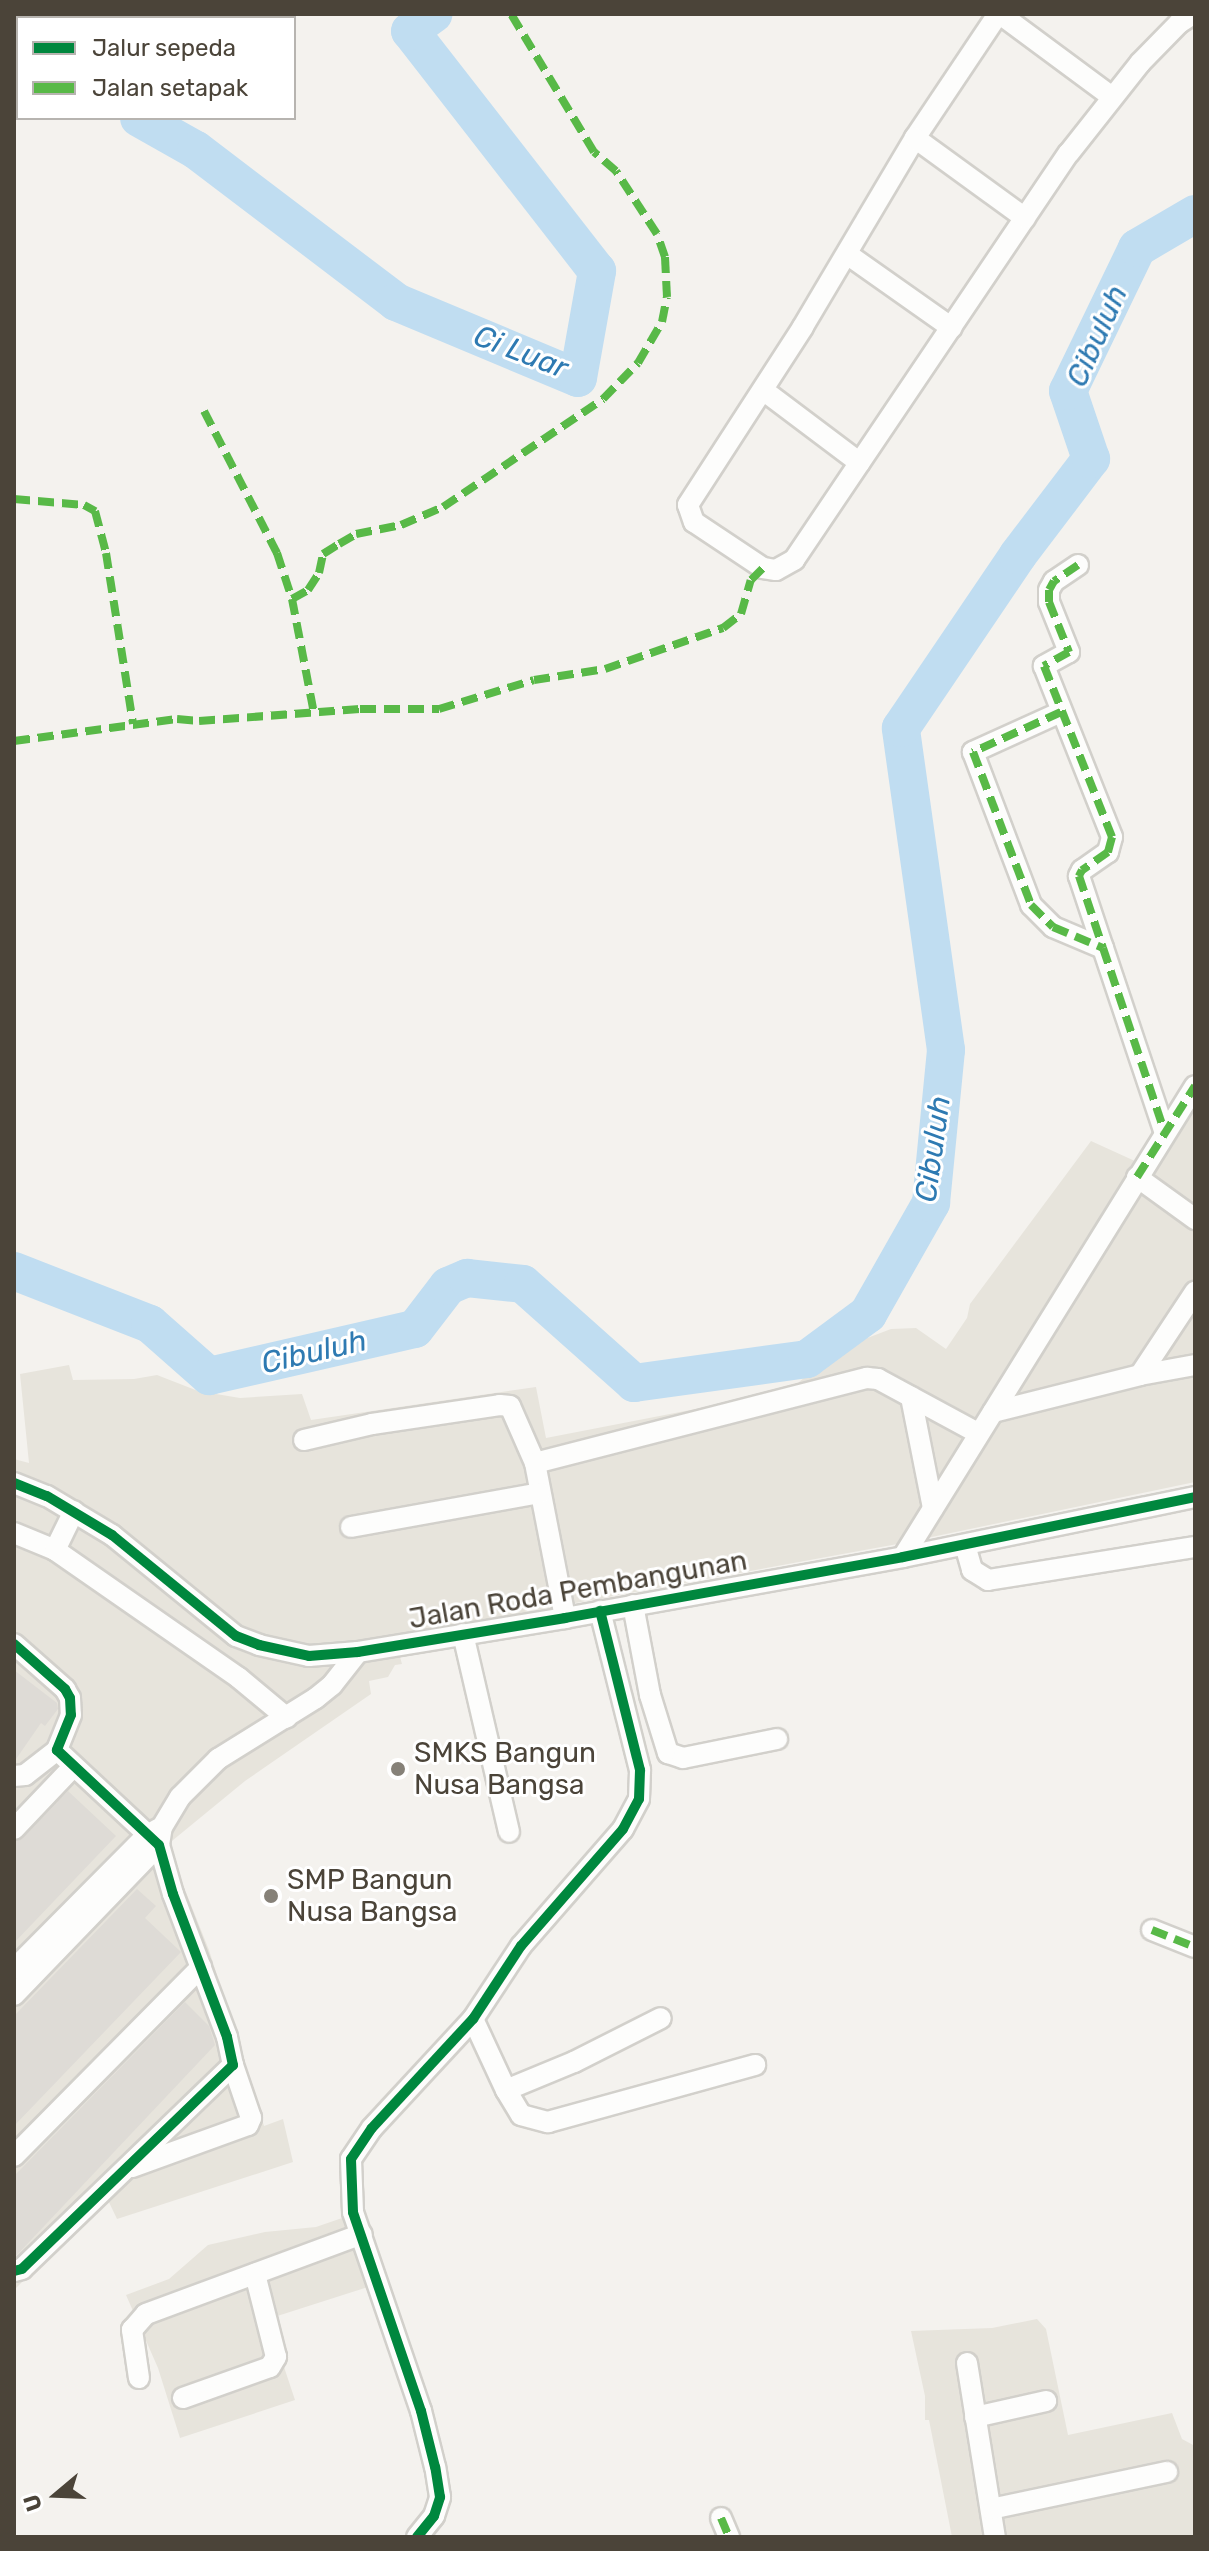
<!DOCTYPE html>
<html>
<head>
<meta charset="utf-8">
<style>
	body { margin:0 }
	#map { position:relative; width:1209px; height:2551px; overflow:hidden; background:#f4f2ee; font-family:Rubik,sans-serif }
	div>[style] { position:absolute }
	.residential>* { inset:0; background:#e7e4dc }
	.river>* { height:38px; margin:-19px; padding:0 19px; transform-origin:19px; border-radius:19px; background:#c0ddf1 }
	.building>* { inset:0; background:#dedbd6 }
	.roads { filter:drop-shadow(2px 0 #d2d0cb) drop-shadow(-2px 0 #d2d0cb) drop-shadow(0 2px #d2d0cb) drop-shadow(0 -2px #d2d0cb) }
	.minor>* { height:20px; margin:-10px; padding:0 10px; transform-origin:10px; border-radius:10px; background:#fdfdfc }
	.quiet>* { height:8px; margin-top:-4px; transform-origin:0; background:repeating-linear-gradient(90deg,#58b947 0 16px,transparent 0 24px) }
	.cycleway>* { height:10px; margin:-5px; padding:0 5px; transform-origin:5px; border-radius:5px; background:#00873e }
	.dots>* { width:22px; height:22px; translate:-50% -50%; box-sizing:border-box; border:4px solid #fff; border-radius:50% }
	span { translate:-50% -50%; white-space:nowrap; text-align:center; line-height:1.15; -webkit-text-stroke:6px #fff; paint-order:stroke }
	.street-label { font-size:28px; color:#4b4439 }
	.poi-label { font-size:28px; color:#4b4439 }
	.left { translate:0 -50%; text-align:left }
	.water-label { font-size:30px; color:#2e7ab2; font-style:italic }
	.frame { position:absolute; inset:0; border:16px solid #4b4439; pointer-events:none }
	.legend { position:absolute; left:16px; top:16px; width:280px; height:104px; box-sizing:border-box; background:#fff; border:2px solid #b7b4b0; margin:0; padding:10px 14px; list-style:none; font-size:24px; color:#4b4439 }
	.legend li { display:flex; align-items:center; gap:16px; height:40px }
	.legend b { width:40px; border:2px solid #b7b4b0 }
	.north { position:absolute; left:16px; top:2455px; width:80px; height:80px; -webkit-text-stroke:6px #fff; paint-order:stroke; rotate:251deg; font-size:22px; font-weight:700; line-height:32px; text-align:center; color:#4b4439 }
	.north::after { content:''; display:block; margin:auto; width:28px; height:36px; background:#4b4439; clip-path:polygon(50% 0,100% 100%,50% 72%,0 100%) }
</style>
</head>
<body>
<div id="map">
	<div class="residential">
		<div style="clip-path:polygon(1195px 1074px,1195px 1482px,903px 1543px,394px 1636px,402px 1664px,395px 1665px,388px 1677px,369px 1681px,371px 1694px,245px 1781px,167px 1845px,209px 1950px,264px 2126px,283px 2119px,293px 2162px,117px 2219px,107px 2198px,14px 2290px,14px 1459px,29px 1463px,20px 1374px,69px 1365px,73px 1380px,134px 1379px,157px 1375px,198px 1391px,240px 1398px,302px 1394px,311px 1420px,536px 1387px,546px 1438px,789px 1391px,824px 1360px,849px 1345px,891px 1329px,916px 1328px,946px 1349px,967px 1318px,970px 1304px,1091px 1141px,1148px 1167px,1167px 1113px)"></div>
		<div style="clip-path:polygon(345px 2217px,371px 2286px,268px 2319px,295px 2400px,180px 2438px,158px 2368px,126px 2295px,169px 2279px,208px 2245px,265px 2232px,316px 2227px)"></div>
		<div style="clip-path:polygon(1037px 2319px,1046px 2329px,1068px 2435px,1172px 2413px,1182px 2439px,1195px 2446px,1195px 2537px,952px 2537px,929px 2420px,925px 2420px,925px 2396px,911px 2331px,992px 2328px)"></div>
	</div>
	<div class="river">
		<div style="left:14px;top:58px;width:4px;rotate:14deg"></div>
		<div style="left:139px;top:118px;width:65px;rotate:29.3deg"></div>
		<div style="left:196px;top:150px;width:251px;rotate:37.2deg"></div>
		<div style="left:396px;top:302px;width:197px;rotate:22.7deg"></div>
		<div style="left:578px;top:378px;width:109px;rotate:-79.9deg"></div>
		<div style="left:597px;top:271px;width:304px;rotate:-127.9deg"></div>
		<div style="left:410px;top:31px;width:29px;rotate:-36deg"></div>
		<div style="left:14px;top:1271px;width:146px;rotate:21.3deg"></div>
		<div style="left:150px;top:1324px;width:79px;rotate:41.4deg"></div>
		<div style="left:209px;top:1376px;width:211px;rotate:-12.9deg"></div>
		<div style="left:415px;top:1329px;width:54px;rotate:-52.5deg"></div>
		<div style="left:448px;top:1286px;width:21px;rotate:-23deg"></div>
		<div style="left:467px;top:1278px;width:56px;rotate:6.1deg"></div>
		<div style="left:523px;top:1284px;width:149px;rotate:41.7deg"></div>
		<div style="left:634px;top:1383px;width:175px;rotate:-7.9deg"></div>
		<div style="left:807px;top:1359px;width:76px;rotate:-36.4deg"></div>
		<div style="left:868px;top:1314px;width:128px;rotate:-60.4deg"></div>
		<div style="left:931px;top:1203px;width:154px;rotate:-84.4deg"></div>
		<div style="left:946px;top:1050px;width:325px;rotate:-98deg"></div>
		<div style="left:901px;top:728px;width:209px;rotate:-55.9deg"></div>
		<div style="left:1018px;top:555px;width:121px;rotate:-52.8deg"></div>
		<div style="left:1091px;top:459px;width:72px;rotate:-108.7deg"></div>
		<div style="left:1068px;top:391px;width:159px;rotate:-64.2deg"></div>
		<div style="left:1137px;top:248px;width:67px;rotate:-30.4deg"></div>
	</div>
	<div class="building">
		<div style="clip-path:polygon(14px 1670px,57px 1703px,58px 1709px,45px 1726px,41px 1723px,14px 1762px)"></div>
		<div style="clip-path:polygon(68px 1791px,116px 1836px,14px 1943px,14px 1842px,23px 1838px)"></div>
		<div style="clip-path:polygon(137px 1889px,156px 1906px,145px 1918px,181px 1952px,14px 2126px,14px 2016px)"></div>
		<div style="clip-path:polygon(185px 2002px,209px 2026px,215px 2045px,14px 2258px,14px 2176px)"></div>
	</div>
	<div class="roads">
		<div class="minor">
			<div style="left:998px;top:14px;width:149px;rotate:123.8deg"></div>
			<div style="left:915px;top:138px;width:220px;rotate:120.7deg"></div>
			<div style="left:803px;top:327px;width:212px;rotate:122.9deg"></div>
			<div style="left:688px;top:505px;width:18px;rotate:71deg"></div>
			<div style="left:694px;top:522px;width:83px;rotate:33.7deg"></div>
			<div style="left:763px;top:568px;width:13px;rotate:9deg"></div>
			<div style="left:776px;top:570px;width:21px;rotate:-29deg"></div>
			<div style="left:794px;top:560px;width:491px;rotate:-56deg"></div>
			<div style="left:1069px;top:153px;width:115px;rotate:-51.7deg"></div>
			<div style="left:1140px;top:63px;width:56px;rotate:-45.7deg"></div>
			<div style="left:1179px;top:23px;width:17px;rotate:-33deg"></div>
			<div style="left:1000px;top:14px;width:139px;rotate:36.5deg"></div>
			<div style="left:915px;top:138px;width:136px;rotate:36deg"></div>
			<div style="left:847px;top:254px;width:128px;rotate:35.2deg"></div>
			<div style="left:763px;top:390px;width:121px;rotate:37deg"></div>
			<div style="left:1078px;top:565px;width:29px;rotate:146deg"></div>
			<div style="left:1054px;top:581px;width:10px;rotate:119deg"></div>
			<div style="left:1049px;top:590px;width:12px;rotate:90deg"></div>
			<div style="left:1049px;top:602px;width:54px;rotate:68.2deg"></div>
			<div style="left:1069px;top:652px;width:29px;rotate:151deg"></div>
			<div style="left:1044px;top:666px;width:184px;rotate:68.3deg"></div>
			<div style="left:1112px;top:837px;width:16px;rotate:105deg"></div>
			<div style="left:1108px;top:852px;width:32px;rotate:145deg"></div>
			<div style="left:1082px;top:870px;width:7px;rotate:117deg"></div>
			<div style="left:1079px;top:876px;width:76px;rotate:71.6deg"></div>
			<div style="left:1061px;top:712px;width:97px;rotate:155.6deg"></div>
			<div style="left:973px;top:752px;width:164px;rotate:69.2deg"></div>
			<div style="left:1031px;top:905px;width:31px;rotate:45deg"></div>
			<div style="left:1053px;top:927px;width:54px;rotate:22.8deg"></div>
			<div style="left:1103px;top:948px;width:192px;rotate:71.5deg"></div>
			<div style="left:1137px;top:1177px;width:72px;rotate:35.9deg"></div>
			<div style="left:1140px;top:1375px;width:100px;rotate:-56.5deg"></div>
			<div style="left:911px;top:1397px;width:113px;rotate:78.8deg"></div>
			<div style="left:993px;top:1412px;width:152px;rotate:-14.1deg"></div>
			<div style="left:1140px;top:1375px;width:56px;rotate:-10.3deg"></div>
			<div style="left:304px;top:1440px;width:70px;rotate:-13.2deg"></div>
			<div style="left:372px;top:1424px;width:129px;rotate:-8.4deg"></div>
			<div style="left:500px;top:1405px;width:10px;rotate:6deg"></div>
			<div style="left:510px;top:1406px;width:62px;rotate:66.3deg"></div>
			<div style="left:535px;top:1463px;width:158px;rotate:79deg"></div>
			<div style="left:535px;top:1463px;width:343px;rotate:-14.4deg"></div>
			<div style="left:867px;top:1378px;width:11px;rotate:5deg"></div>
			<div style="left:878px;top:1379px;width:114px;rotate:28.4deg"></div>
			<div style="left:14px;top:1483px;width:35px;rotate:22deg"></div>
			<div style="left:47px;top:1496px;width:76px;rotate:31deg"></div>
			<div style="left:112px;top:1535px;width:160px;rotate:39.2deg"></div>
			<div style="left:236px;top:1636px;width:25px;rotate:21deg"></div>
			<div style="left:259px;top:1645px;width:51px;rotate:12.4deg"></div>
			<div style="left:309px;top:1656px;width:49px;rotate:-4.7deg"></div>
			<div style="left:358px;top:1652px;width:210px;rotate:-9.3deg"></div>
			<div style="left:565px;top:1618px;width:343px;rotate:-10.2deg"></div>
			<div style="left:903px;top:1557px;width:298px;rotate:-11.6deg"></div>
			<div style="left:351px;top:1527px;width:192px;rotate:-10.2deg"></div>
			<div style="left:14px;top:1533px;width:44px;rotate:22.5deg"></div>
			<div style="left:55px;top:1550px;width:224px;rotate:34.8deg"></div>
			<div style="left:239px;top:1678px;width:62px;rotate:39.8deg"></div>
			<div style="left:965px;top:1545px;width:26px;rotate:74deg"></div>
			<div style="left:972px;top:1570px;width:19px;rotate:32deg"></div>
			<div style="left:988px;top:1580px;width:210px;rotate:-9.1deg"></div>
			<div style="left:55px;top:1550px;width:43px;rotate:-64deg"></div>
			<div style="left:903px;top:1557px;width:554px;rotate:-58.2deg"></div>
			<div style="left:633px;top:1605px;width:92px;rotate:79.3deg"></div>
			<div style="left:650px;top:1695px;width:61px;rotate:72.8deg"></div>
			<div style="left:668px;top:1753px;width:16px;rotate:18deg"></div>
			<div style="left:683px;top:1758px;width:96px;rotate:-11.4deg"></div>
			<div style="left:463px;top:1634px;width:203px;rotate:76.9deg"></div>
			<div style="left:14px;top:1644px;width:68px;rotate:41.4deg"></div>
			<div style="left:65px;top:1689px;width:10px;rotate:61deg"></div>
			<div style="left:70px;top:1698px;width:17px;rotate:87deg"></div>
			<div style="left:71px;top:1715px;width:38px;rotate:112deg"></div>
			<div style="left:57px;top:1750px;width:139px;rotate:43deg"></div>
			<div style="left:159px;top:1845px;width:51px;rotate:74.1deg"></div>
			<div style="left:173px;top:1894px;width:153px;rotate:69.3deg"></div>
			<div style="left:227px;top:2037px;width:29px;rotate:78deg"></div>
			<div style="left:233px;top:2065px;width:293px;rotate:136deg"></div>
			<div style="left:22px;top:2269px;width:8px;rotate:166deg"></div>
			<div style="left:14px;top:1776px;width:11px;rotate:-5deg"></div>
			<div style="left:25px;top:1775px;width:41px;rotate:-38deg"></div>
			<div style="left:14px;top:1829px;width:86px;rotate:-46.4deg"></div>
			<div style="left:1152px;top:1930px;width:46px;rotate:21.6deg"></div>
			<div style="left:14px;top:1969px;width:187px;rotate:-45.2deg"></div>
			<div style="left:146px;top:1836px;width:14px;rotate:-30deg"></div>
			<div style="left:14px;top:1995px;width:209px;rotate:-46deg"></div>
			<div style="left:159px;top:1845px;width:18px;rotate:-81deg"></div>
			<div style="left:162px;top:1827px;width:35px;rotate:-59deg"></div>
			<div style="left:180px;top:1797px;width:54px;rotate:-45deg"></div>
			<div style="left:218px;top:1759px;width:115px;rotate:-31.9deg"></div>
			<div style="left:316px;top:1698px;width:21px;rotate:-39deg"></div>
			<div style="left:332px;top:1685px;width:42px;rotate:-51.8deg"></div>
			<div style="left:473px;top:2019px;width:78px;rotate:65.1deg"></div>
			<div style="left:506px;top:2090px;width:74px;rotate:-22.4deg"></div>
			<div style="left:574px;top:2062px;width:97px;rotate:-26.8deg"></div>
			<div style="left:506px;top:2090px;width:29px;rotate:59deg"></div>
			<div style="left:521px;top:2115px;width:28px;rotate:15deg"></div>
			<div style="left:548px;top:2122px;width:215px;rotate:-15.4deg"></div>
			<div style="left:14px;top:2156px;width:266px;rotate:-45.3deg"></div>
			<div style="left:132px;top:2167px;width:123px;rotate:-19.9deg"></div>
			<div style="left:248px;top:2125px;width:8px;rotate:-67deg"></div>
			<div style="left:251px;top:2118px;width:56px;rotate:-108.8deg"></div>
			<div style="left:967px;top:2363px;width:176px;rotate:80.9deg"></div>
			<div style="left:139px;top:2378px;width:49px;rotate:-98.3deg"></div>
			<div style="left:132px;top:2330px;width:21px;rotate:-49deg"></div>
			<div style="left:146px;top:2314px;width:230px;rotate:-20.3deg"></div>
			<div style="left:183px;top:2398px;width:92px;rotate:-19.6deg"></div>
			<div style="left:270px;top:2367px;width:12px;rotate:-59deg"></div>
			<div style="left:276px;top:2357px;width:86px;rotate:-104.2deg"></div>
			<div style="left:975px;top:2417px;width:73px;rotate:-12.7deg"></div>
			<div style="left:991px;top:2509px;width:180px;rotate:-11.9deg"></div>
			<div style="left:721px;top:2518px;width:21px;rotate:67deg"></div>
			<div style="left:417px;top:2537px;width:27px;rotate:-51deg"></div>
			<div style="left:434px;top:2516px;width:20px;rotate:-72deg"></div>
			<div style="left:440px;top:2497px;width:30px;rotate:-99deg"></div>
			<div style="left:435px;top:2467px;width:58px;rotate:-104deg"></div>
			<div style="left:421px;top:2411px;width:210px;rotate:-108.9deg"></div>
			<div style="left:353px;top:2212px;width:53px;rotate:-92.2deg"></div>
			<div style="left:351px;top:2159px;width:37px;rotate:-56deg"></div>
			<div style="left:372px;top:2128px;width:149px;rotate:-47.2deg"></div>
			<div style="left:473px;top:2019px;width:87px;rotate:-56.7deg"></div>
			<div style="left:521px;top:1946px;width:155px;rotate:-48.9deg"></div>
			<div style="left:623px;top:1829px;width:34px;rotate:-62deg"></div>
			<div style="left:639px;top:1799px;width:29px;rotate:-88deg"></div>
			<div style="left:640px;top:1770px;width:164px;rotate:-104.1deg"></div>
		</div>
	</div>
	<div class="quiet">
		<div style="left:204px;top:411px;width:160px;rotate:62.8deg"></div>
		<div style="left:277px;top:553px;width:48px;rotate:71.9deg"></div>
		<div style="left:292px;top:599px;width:116px;rotate:79.1deg"></div>
		<div style="left:14px;top:499px;width:70px;rotate:4.9deg"></div>
		<div style="left:84px;top:505px;width:13px;rotate:29deg"></div>
		<div style="left:95px;top:511px;width:43px;rotate:75.3deg"></div>
		<div style="left:106px;top:553px;width:173px;rotate:81deg"></div>
		<div style="left:1078px;top:565px;width:29px;rotate:146deg"></div>
		<div style="left:1054px;top:581px;width:10px;rotate:119deg"></div>
		<div style="left:1049px;top:590px;width:12px;rotate:90deg"></div>
		<div style="left:1049px;top:602px;width:54px;rotate:68.2deg"></div>
		<div style="left:1069px;top:652px;width:29px;rotate:151deg"></div>
		<div style="left:1044px;top:666px;width:184px;rotate:68.3deg"></div>
		<div style="left:1112px;top:837px;width:16px;rotate:105deg"></div>
		<div style="left:1108px;top:852px;width:32px;rotate:145deg"></div>
		<div style="left:1082px;top:870px;width:7px;rotate:117deg"></div>
		<div style="left:1079px;top:876px;width:76px;rotate:71.6deg"></div>
		<div style="left:292px;top:599px;width:18px;rotate:-29deg"></div>
		<div style="left:308px;top:590px;width:20px;rotate:-57deg"></div>
		<div style="left:319px;top:573px;width:19px;rotate:-78deg"></div>
		<div style="left:323px;top:554px;width:19px;rotate:-32deg"></div>
		<div style="left:339px;top:544px;width:20px;rotate:-30deg"></div>
		<div style="left:356px;top:534px;width:46px;rotate:-11.3deg"></div>
		<div style="left:401px;top:525px;width:46px;rotate:-23.2deg"></div>
		<div style="left:443px;top:507px;width:193px;rotate:-34deg"></div>
		<div style="left:603px;top:399px;width:50px;rotate:-45.8deg"></div>
		<div style="left:638px;top:363px;width:48px;rotate:-59.7deg"></div>
		<div style="left:662px;top:322px;width:25px;rotate:-79deg"></div>
		<div style="left:667px;top:297px;width:40px;rotate:-92.9deg"></div>
		<div style="left:665px;top:257px;width:24px;rotate:-109deg"></div>
		<div style="left:657px;top:234px;width:75px;rotate:-123.1deg"></div>
		<div style="left:616px;top:171px;width:29px;rotate:-139deg"></div>
		<div style="left:594px;top:152px;width:161px;rotate:-121deg"></div>
		<div style="left:1061px;top:712px;width:97px;rotate:155.6deg"></div>
		<div style="left:973px;top:752px;width:164px;rotate:69.2deg"></div>
		<div style="left:1031px;top:905px;width:31px;rotate:45deg"></div>
		<div style="left:1053px;top:927px;width:54px;rotate:22.8deg"></div>
		<div style="left:1103px;top:948px;width:192px;rotate:71.5deg"></div>
		<div style="left:14px;top:741px;width:164px;rotate:-7.7deg"></div>
		<div style="left:177px;top:719px;width:22px;rotate:5deg"></div>
		<div style="left:199px;top:721px;width:161px;rotate:-4.3deg"></div>
		<div style="left:360px;top:709px;width:79px"></div>
		<div style="left:439px;top:709px;width:99px;rotate:-17deg"></div>
		<div style="left:534px;top:680px;width:72px;rotate:-8.8deg"></div>
		<div style="left:605px;top:669px;width:125px;rotate:-19.2deg"></div>
		<div style="left:723px;top:628px;width:23px;rotate:-38deg"></div>
		<div style="left:741px;top:614px;width:35px;rotate:-74deg"></div>
		<div style="left:751px;top:580px;width:17px;rotate:-45deg"></div>
		<div style="left:1137px;top:1177px;width:108px;rotate:-57.5deg"></div>
		<div style="left:1152px;top:1930px;width:46px;rotate:21.6deg"></div>
		<div style="left:721px;top:2518px;width:21px;rotate:67deg"></div>
	</div>
	<div class="cycleway">
		<div style="left:14px;top:1483px;width:35px;rotate:22deg"></div>
		<div style="left:47px;top:1496px;width:76px;rotate:31deg"></div>
		<div style="left:112px;top:1535px;width:160px;rotate:39.2deg"></div>
		<div style="left:236px;top:1636px;width:25px;rotate:21deg"></div>
		<div style="left:259px;top:1645px;width:51px;rotate:12.4deg"></div>
		<div style="left:309px;top:1656px;width:49px;rotate:-4.7deg"></div>
		<div style="left:358px;top:1652px;width:210px;rotate:-9.3deg"></div>
		<div style="left:565px;top:1618px;width:343px;rotate:-10.2deg"></div>
		<div style="left:903px;top:1557px;width:298px;rotate:-11.6deg"></div>
		<div style="left:14px;top:1644px;width:68px;rotate:41.4deg"></div>
		<div style="left:65px;top:1689px;width:10px;rotate:61deg"></div>
		<div style="left:70px;top:1698px;width:17px;rotate:87deg"></div>
		<div style="left:71px;top:1715px;width:38px;rotate:112deg"></div>
		<div style="left:57px;top:1750px;width:139px;rotate:43deg"></div>
		<div style="left:159px;top:1845px;width:51px;rotate:74.1deg"></div>
		<div style="left:173px;top:1894px;width:153px;rotate:69.3deg"></div>
		<div style="left:227px;top:2037px;width:29px;rotate:78deg"></div>
		<div style="left:233px;top:2065px;width:293px;rotate:136deg"></div>
		<div style="left:22px;top:2269px;width:8px;rotate:166deg"></div>
		<div style="left:417px;top:2537px;width:27px;rotate:-51deg"></div>
		<div style="left:434px;top:2516px;width:20px;rotate:-72deg"></div>
		<div style="left:440px;top:2497px;width:30px;rotate:-99deg"></div>
		<div style="left:435px;top:2467px;width:58px;rotate:-104deg"></div>
		<div style="left:421px;top:2411px;width:210px;rotate:-108.9deg"></div>
		<div style="left:353px;top:2212px;width:53px;rotate:-92.2deg"></div>
		<div style="left:351px;top:2159px;width:37px;rotate:-56deg"></div>
		<div style="left:372px;top:2128px;width:149px;rotate:-47.2deg"></div>
		<div style="left:473px;top:2019px;width:87px;rotate:-56.7deg"></div>
		<div style="left:521px;top:1946px;width:155px;rotate:-48.9deg"></div>
		<div style="left:623px;top:1829px;width:34px;rotate:-62deg"></div>
		<div style="left:639px;top:1799px;width:29px;rotate:-88deg"></div>
		<div style="left:640px;top:1770px;width:164px;rotate:-104.1deg"></div>
	</div>
	<div class="dots">
		<div style="left:398px;top:1769px;background:#868178"></div>
		<div style="left:271px;top:1896px;background:#868178"></div>
	</div>
	<div class="street-label">
		<span style="left:578px;top:1590px;rotate:-10deg">Jalan Roda Pembangunan</span>
	</div>
	<div class="poi-label">
		<span class="left" style="left:414px;top:1769px">SMKS Bangun<br>Nusa Bangsa</span>
		<span class="left" style="left:287px;top:1896px">SMP Bangun<br>Nusa Bangsa</span>
	</div>
	<div class="water-label">
		<span style="left:1097px;top:336px;rotate:-66deg">Cibuluh</span>
		<span style="left:521px;top:352px;rotate:21deg">Ci Luar</span>
		<span style="left:933px;top:1149px;rotate:-82deg">Cibuluh</span>
		<span style="left:314px;top:1352px;rotate:-13deg">Cibuluh</span>
	</div>
	<div class="frame"></div>
	<ul class="legend">
	<li><b style="height:10px;background:#00873e"></b>Jalur sepeda</li>
	<li><b style="height:10px;background:#58b947"></b>Jalan setapak</li>
	</ul>
	<div class="north">U</div>
</div>
</body>
</html>
